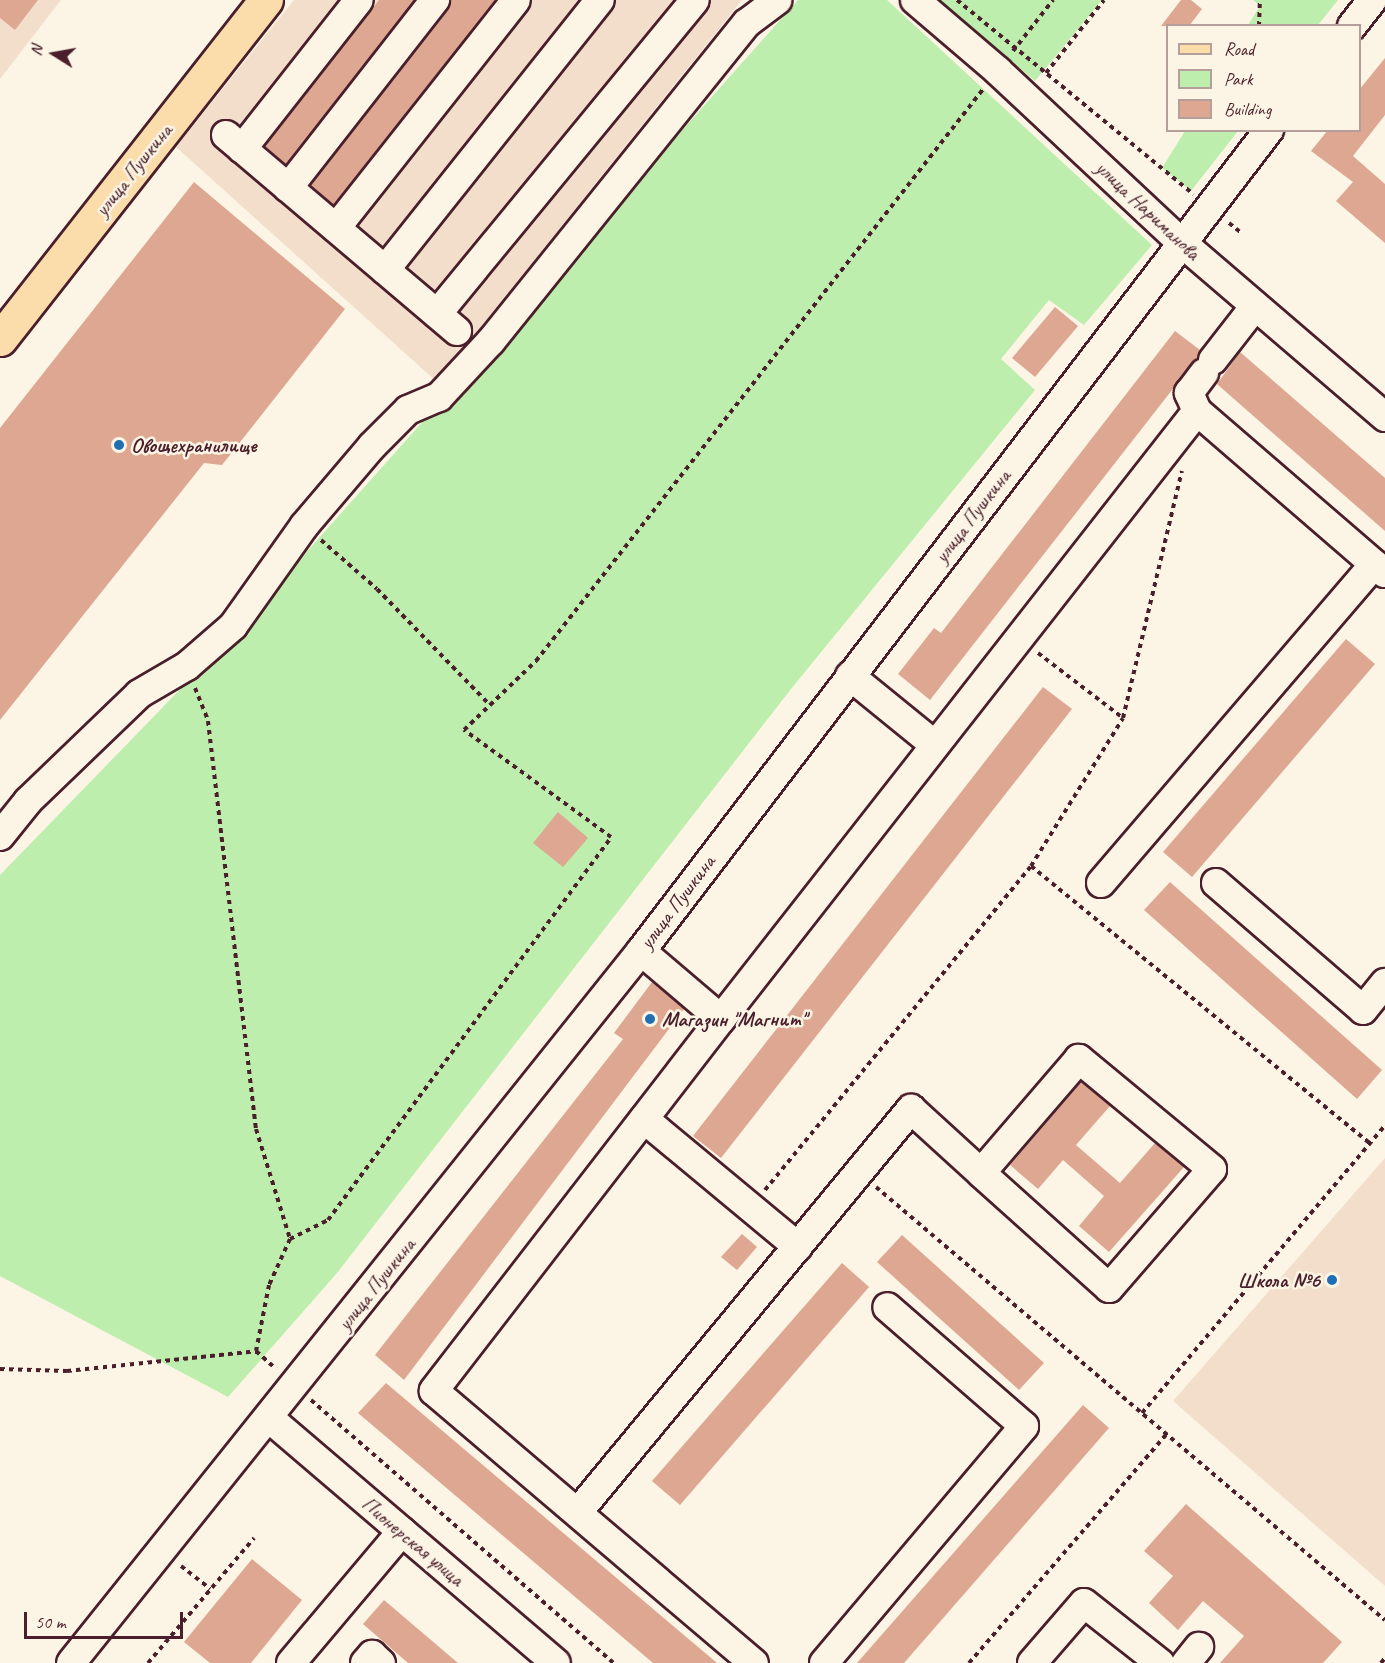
<!DOCTYPE html>
<html>
<head>
<meta charset="utf-8">
<style>
	body { margin:0 }
	#map { position:relative; width:1385px; height:1663px; overflow:hidden; background:#fcf5e5; font-family:Caveat,sans-serif }
	div>[style] { position:absolute }
	.built>* { inset:0; background:#f3decc }
	.green>* { inset:0; background:#bdeead }
	.building>* { inset:0; background:#dda792 }
	.path>* { height:4px; margin-top:-2px; transform-origin:0; background:repeating-linear-gradient(90deg,#4a1f2b 0 4.5px,transparent 0 9px) }
	.roads { filter:drop-shadow(2px 0 #4a1f2b) drop-shadow(-2px 0 #4a1f2b) drop-shadow(0 2px #4a1f2b) drop-shadow(0 -2px #4a1f2b) }
	.minor>* { height:28px; margin:-14px; padding:0 14px; transform-origin:14px; border-radius:14px; background:#fcf5e5 }
	.major>* { height:33px; margin:-16.5px; padding:0 16.5px; transform-origin:16.5px; border-radius:16.5px; background:#fbdcab }
	.dots>* { width:16px; height:16px; translate:-50% -50%; box-sizing:border-box; border:3px solid #fcf5e5; border-radius:50% }
	span { translate:-50% -50%; white-space:nowrap; text-align:center; line-height:1.15; -webkit-text-stroke:5px #fcf5e5; paint-order:stroke }
	.street-label { font-size:21px; color:#4a1f2b }
	.poi-label { font-size:21px; color:#4a1f2b; font-weight:700 }
	.left { translate:0 -50%; text-align:left }
	.right { translate:-100% -50%; text-align:right }
	.legend { position:absolute; left:1166px; top:24px; width:195px; height:108px; box-sizing:border-box; background:#fcf5e5; border:2px solid #b59f9b; margin:0; padding:8px 10px; list-style:none; font-size:18px; color:#4a1f2b }
	.legend li { display:flex; align-items:center; gap:12px; height:30px }
	.legend b { width:30px; border:2px solid #b59f9b }
	.north { position:absolute; left:24px; top:24px; width:60px; height:60px; -webkit-text-stroke:4px #fcf5e5; paint-order:stroke; rotate:281deg; font-size:16px; font-weight:700; line-height:24px; text-align:center; color:#4a1f2b }
	.north::after { content:''; display:block; margin:auto; width:21px; height:27px; background:#4a1f2b; clip-path:polygon(50% 0,100% 100%,50% 72%,0 100%) }
	.scale { position:absolute; left:24px; top:1612px; width:159px; height:27px; box-sizing:border-box; border:3px solid #4a1f2b; border-top:0; padding-left:8px; font-size:18px; line-height:21px; white-space:nowrap; color:#4a1f2b; -webkit-text-stroke:4px #fcf5e5; paint-order:stroke }
</style>
</head>
<body>
<div id="map">
	<div class="built">
		<div style="clip-path:polygon(0 0,61px 0,0 79px)"></div>
		<div style="clip-path:polygon(294px 0,742px 0,437px 382px,176px 147px)"></div>
		<div style="clip-path:polygon(1385px 1158px,1385px 1586px,1173px 1401px)"></div>
	</div>
	<div class="green">
		<div style="clip-path:polygon(798px 0,887px 0,1152px 245px,1084px 325px,1049px 300px,1001px 359px,1035px 390px,791px 689px,337px 1273px,228px 1397px,0 1276px,0 875px,230px 638px)"></div>
		<div style="clip-path:polygon(937px 0,1102px 0,1035px 81px)"></div>
		<div style="clip-path:polygon(1253px 0,1338px 0,1318px 25px,1248px 25px,1260px 6px)"></div>
		<div style="clip-path:polygon(1185px 131px,1238px 131px,1191px 191px,1162px 168px)"></div>
	</div>
	<div class="building">
		<div style="clip-path:polygon(0 0,38px 0,15px 30px,0 18px)"></div>
		<div style="clip-path:polygon(379px 0,414px 0,286px 164px,265px 146px)"></div>
		<div style="clip-path:polygon(451px 0,495px 0,333px 205px,311px 185px,448px 10px)"></div>
		<div style="clip-path:polygon(1181px 0,1191px 0,1202px 9px,1189px 26px,1161px 26px)"></div>
		<div style="clip-path:polygon(1385px 58px,1385px 115px,1353px 156px,1385px 184px,1385px 243px,1336px 201px,1353px 182px,1311px 151px,1328px 130px,1359px 130px,1359px 90px)"></div>
		<div style="clip-path:polygon(194px 182px,345px 309px,222px 465px,204px 463px,0 720px,0 428px)"></div>
		<div style="clip-path:polygon(1055px 307px,1078px 326px,1035px 377px,1012px 358px)"></div>
		<div style="clip-path:polygon(1175px 331px,1200px 350px,1197px 358px,930px 700px,898px 674px,934px 628px,941px 633px)"></div>
		<div style="clip-path:polygon(1240px 352px,1385px 478px,1385px 531px,1217px 384px)"></div>
		<div style="clip-path:polygon(1346px 639px,1375px 664px,1192px 877px,1163px 852px)"></div>
		<div style="clip-path:polygon(1043px 687px,1072px 709px,721px 1158px,693px 1136px)"></div>
		<div style="clip-path:polygon(558px 812px,588px 838px,563px 867px,533px 843px)"></div>
		<div style="clip-path:polygon(1170px 882px,1382px 1070px,1357px 1099px,1144px 910px)"></div>
		<div style="clip-path:polygon(652px 982px,684px 1009px,404px 1380px,375px 1355px,623px 1039px,614px 1033px)"></div>
		<div style="clip-path:polygon(1081px 1082px,1110px 1106px,1076px 1145px,1120px 1183px,1155px 1143px,1184px 1167px,1109px 1252px,1079px 1226px,1104px 1196px,1063px 1160px,1038px 1189px,1010px 1165px)"></div>
		<div style="clip-path:polygon(742px 1234px,757px 1247px,737px 1270px,721px 1257px)"></div>
		<div style="clip-path:polygon(902px 1235px,1044px 1363px,1019px 1390px,877px 1262px)"></div>
		<div style="clip-path:polygon(842px 1263px,869px 1287px,680px 1505px,652px 1481px)"></div>
		<div style="clip-path:polygon(386px 1383px,717px 1663px,653px 1663px,358px 1413px)"></div>
		<div style="clip-path:polygon(1083px 1405px,1109px 1428px,904px 1663px,857px 1663px)"></div>
		<div style="clip-path:polygon(1186px 1504px,1342px 1642px,1323px 1663px,1220px 1663px,1244px 1636px,1203px 1601px,1178px 1630px,1149px 1603px,1173px 1576px,1144px 1551px)"></div>
		<div style="clip-path:polygon(252px 1559px,302px 1600px,251px 1663px,210px 1663px,184px 1642px)"></div>
		<div style="clip-path:polygon(384px 1600px,458px 1663px,408px 1663px,363px 1624px)"></div>
	</div>
	<div class="path">
		<div style="left:957px;top:0;width:306px;rotate:39.4deg"></div>
		<div style="left:1259px;top:26px;width:26px;rotate:-88deg"></div>
		<div style="left:1013px;top:51px;width:65px;rotate:-51.9deg"></div>
		<div style="left:1046px;top:73px;width:93px;rotate:-51.5deg"></div>
		<div style="left:1229px;top:223px;width:14px;rotate:39deg"></div>
		<div style="left:321px;top:540px;width:74px;rotate:41.2deg"></div>
		<div style="left:377px;top:589px;width:162px;rotate:45.8deg"></div>
		<div style="left:1038px;top:653px;width:107px;rotate:37.4deg"></div>
		<div style="left:195px;top:688px;width:35px;rotate:68deg"></div>
		<div style="left:208px;top:721px;width:411px;rotate:83.3deg"></div>
		<div style="left:256px;top:1129px;width:115px;rotate:72.8deg"></div>
		<div style="left:290px;top:1239px;width:51px;rotate:114.5deg"></div>
		<div style="left:269px;top:1285px;width:67px;rotate:101.1deg"></div>
		<div style="left:256px;top:1351px;width:27px;rotate:42deg"></div>
		<div style="left:1031px;top:866px;width:438px;rotate:39.3deg"></div>
		<div style="left:876px;top:1187px;width:668px;rotate:40.39deg"></div>
		<div style="left:765px;top:1190px;width:419px;rotate:-50.6deg"></div>
		<div style="left:1031px;top:866px;width:174px;rotate:-58.1deg"></div>
		<div style="left:1123px;top:718px;width:254px;rotate:-76.6deg"></div>
		<div style="left:290px;top:1239px;width:42px;rotate:-26.6deg"></div>
		<div style="left:328px;top:1220px;width:476px;rotate:-53.5deg"></div>
		<div style="left:611px;top:837px;width:182px;rotate:-143.9deg"></div>
		<div style="left:464px;top:730px;width:100px;rotate:-43.8deg"></div>
		<div style="left:536px;top:661px;width:727px;rotate:-51.98deg"></div>
		<div style="left:0;top:1369px;width:67px;rotate:1.7deg"></div>
		<div style="left:67px;top:1371px;width:190px;rotate:-6deg"></div>
		<div style="left:311px;top:1400px;width:401px;rotate:41deg"></div>
		<div style="left:1142px;top:1413px;width:377px;rotate:-49.8deg"></div>
		<div style="left:181px;top:1566px;width:37px;rotate:38deg"></div>
		<div style="left:148px;top:1663px;width:164px;rotate:-49.7deg"></div>
		<div style="left:969px;top:1663px;width:301px;rotate:-49.2deg"></div>
		<div style="left:1381px;top:1663px;width:6px;rotate:-51deg"></div>
	</div>
	<div class="roads">
		<div class="minor">
			<div style="left:915px;top:0;width:109px;rotate:40.5deg"></div>
			<div style="left:998px;top:71px;width:250px;rotate:43.1deg"></div>
			<div style="left:1181px;top:242px;width:269px;rotate:40.6deg"></div>
			<div style="left:1352px;top:26px;width:33px;rotate:-52deg"></div>
			<div style="left:226px;top:135px;width:303px;rotate:40.3deg"></div>
			<div style="left:242px;top:149px;width:189px;rotate:-51.9deg"></div>
			<div style="left:288px;top:188px;width:239px;rotate:-52deg"></div>
			<div style="left:336px;top:228px;width:290px;rotate:-51.7deg"></div>
			<div style="left:385px;top:270px;width:345px;rotate:-51.5deg"></div>
			<div style="left:437px;top:314px;width:406px;rotate:-50.6deg"></div>
			<div style="left:1213px;top:360px;width:68px;rotate:-52.1deg"></div>
			<div style="left:1197px;top:411px;width:248px;rotate:40.8deg"></div>
			<div style="left:850px;top:676px;width:109px;rotate:39.1deg"></div>
			<div style="left:0;top:836px;width:45px;rotate:-51.3deg"></div>
			<div style="left:28px;top:801px;width:154px;rotate:-43.9deg"></div>
			<div style="left:139px;top:694px;width:56px;rotate:-30.3deg"></div>
			<div style="left:187px;top:666px;width:61px;rotate:-41deg"></div>
			<div style="left:233px;top:626px;width:123px;rotate:-54.6deg"></div>
			<div style="left:304px;top:526px;width:105px;rotate:-49.6deg"></div>
			<div style="left:372px;top:446px;width:51px;rotate:-45deg"></div>
			<div style="left:408px;top:410px;width:34px;rotate:-23deg"></div>
			<div style="left:439px;top:397px;width:76px;rotate:-47.1deg"></div>
			<div style="left:491px;top:341px;width:408px;rotate:-51.2deg"></div>
			<div style="left:747px;top:23px;width:38px;rotate:-37deg"></div>
			<div style="left:1101px;top:883px;width:420px;rotate:-49.4deg"></div>
			<div style="left:1216px;top:883px;width:194px;rotate:40.8deg"></div>
			<div style="left:1363px;top:1010px;width:35px;rotate:-51deg"></div>
			<div style="left:641px;top:951px;width:105px;rotate:40.4deg"></div>
			<div style="left:721px;top:1019px;width:772px;rotate:-51.94deg"></div>
			<div style="left:1197px;top:411px;width:20px;rotate:-114deg"></div>
			<div style="left:1189px;top:393px;width:25px;rotate:-53deg"></div>
			<div style="left:721px;top:1019px;width:470px;rotate:127.7deg"></div>
			<div style="left:434px;top:1391px;width:420px;rotate:40.4deg"></div>
			<div style="left:644px;top:1119px;width:200px;rotate:39.7deg"></div>
			<div style="left:269px;top:1418px;width:377px;rotate:40.5deg"></div>
			<div style="left:578px;top:1512px;width:523px;rotate:-50.43deg"></div>
			<div style="left:911px;top:1109px;width:95px;rotate:42.4deg"></div>
			<div style="left:981px;top:1173px;width:172px;rotate:41.9deg"></div>
			<div style="left:1109px;top:1288px;width:157px;rotate:-49.1deg"></div>
			<div style="left:1212px;top:1169px;width:173px;rotate:-140.4deg"></div>
			<div style="left:1079px;top:1059px;width:150px;rotate:130.7deg"></div>
			<div style="left:71px;top:1663px;width:912px;rotate:-51.32deg"></div>
			<div style="left:641px;top:951px;width:1034px;rotate:-52.59deg"></div>
			<div style="left:291px;top:1663px;width:172px;rotate:-49.9deg"></div>
			<div style="left:365px;top:1663px;width:11px;rotate:-49deg"></div>
			<div style="left:372px;top:1655px;width:12px;rotate:42deg"></div>
			<div style="left:824px;top:1663px;width:310px;rotate:-49.8deg"></div>
			<div style="left:1024px;top:1426px;width:181px;rotate:-139deg"></div>
			<div style="left:1032px;top:1663px;width:79px;rotate:-49.1deg"></div>
			<div style="left:1084px;top:1603px;width:97px;rotate:38.3deg"></div>
			<div style="left:1186px;top:1663px;width:21px;rotate:-51deg"></div>
		</div>
		<div class="major">
			<div style="left:0;top:339px;width:431px;rotate:-51.9deg"></div>
		</div>
	</div>
	<div class="dots">
		<div style="left:119px;top:445px;background:#1f6fb2"></div>
		<div style="left:650px;top:1019px;background:#1f6fb2"></div>
		<div style="left:1332px;top:1280px;background:#1f6fb2"></div>
	</div>
	<div class="street-label">
		<span style="left:133px;top:170px;rotate:-52deg">улица Пушкина</span>
		<span style="left:1148px;top:210px;rotate:43deg">улица Нариманова</span>
		<span style="left:972px;top:516px;rotate:-53deg">улица Пушкина</span>
		<span style="left:677px;top:902px;rotate:-53deg">улица Пушкина</span>
		<span style="left:376px;top:1284px;rotate:-52deg">улица Пушкина</span>
		<span style="left:413px;top:1541px;rotate:40deg">Пионерская улица</span>
	</div>
	<div class="poi-label">
		<span class="left" style="left:131px;top:445px">Овощехранилище</span>
		<span class="left" style="left:662px;top:1019px">Магазин "Магнит"</span>
		<span class="right" style="left:1320px;top:1280px">Школа №6</span>
	</div>
	<ul class="legend">
	<li><b style="height:8px;background:#fbdcab"></b>Road</li>
	<li><b style="height:16px;background:#bdeead"></b>Park</li>
	<li><b style="height:16px;background:#dda792"></b>Building</li>
	</ul>
	<div class="north">N</div>
	<div class="scale">50 m</div>
</div>
</body>
</html>
